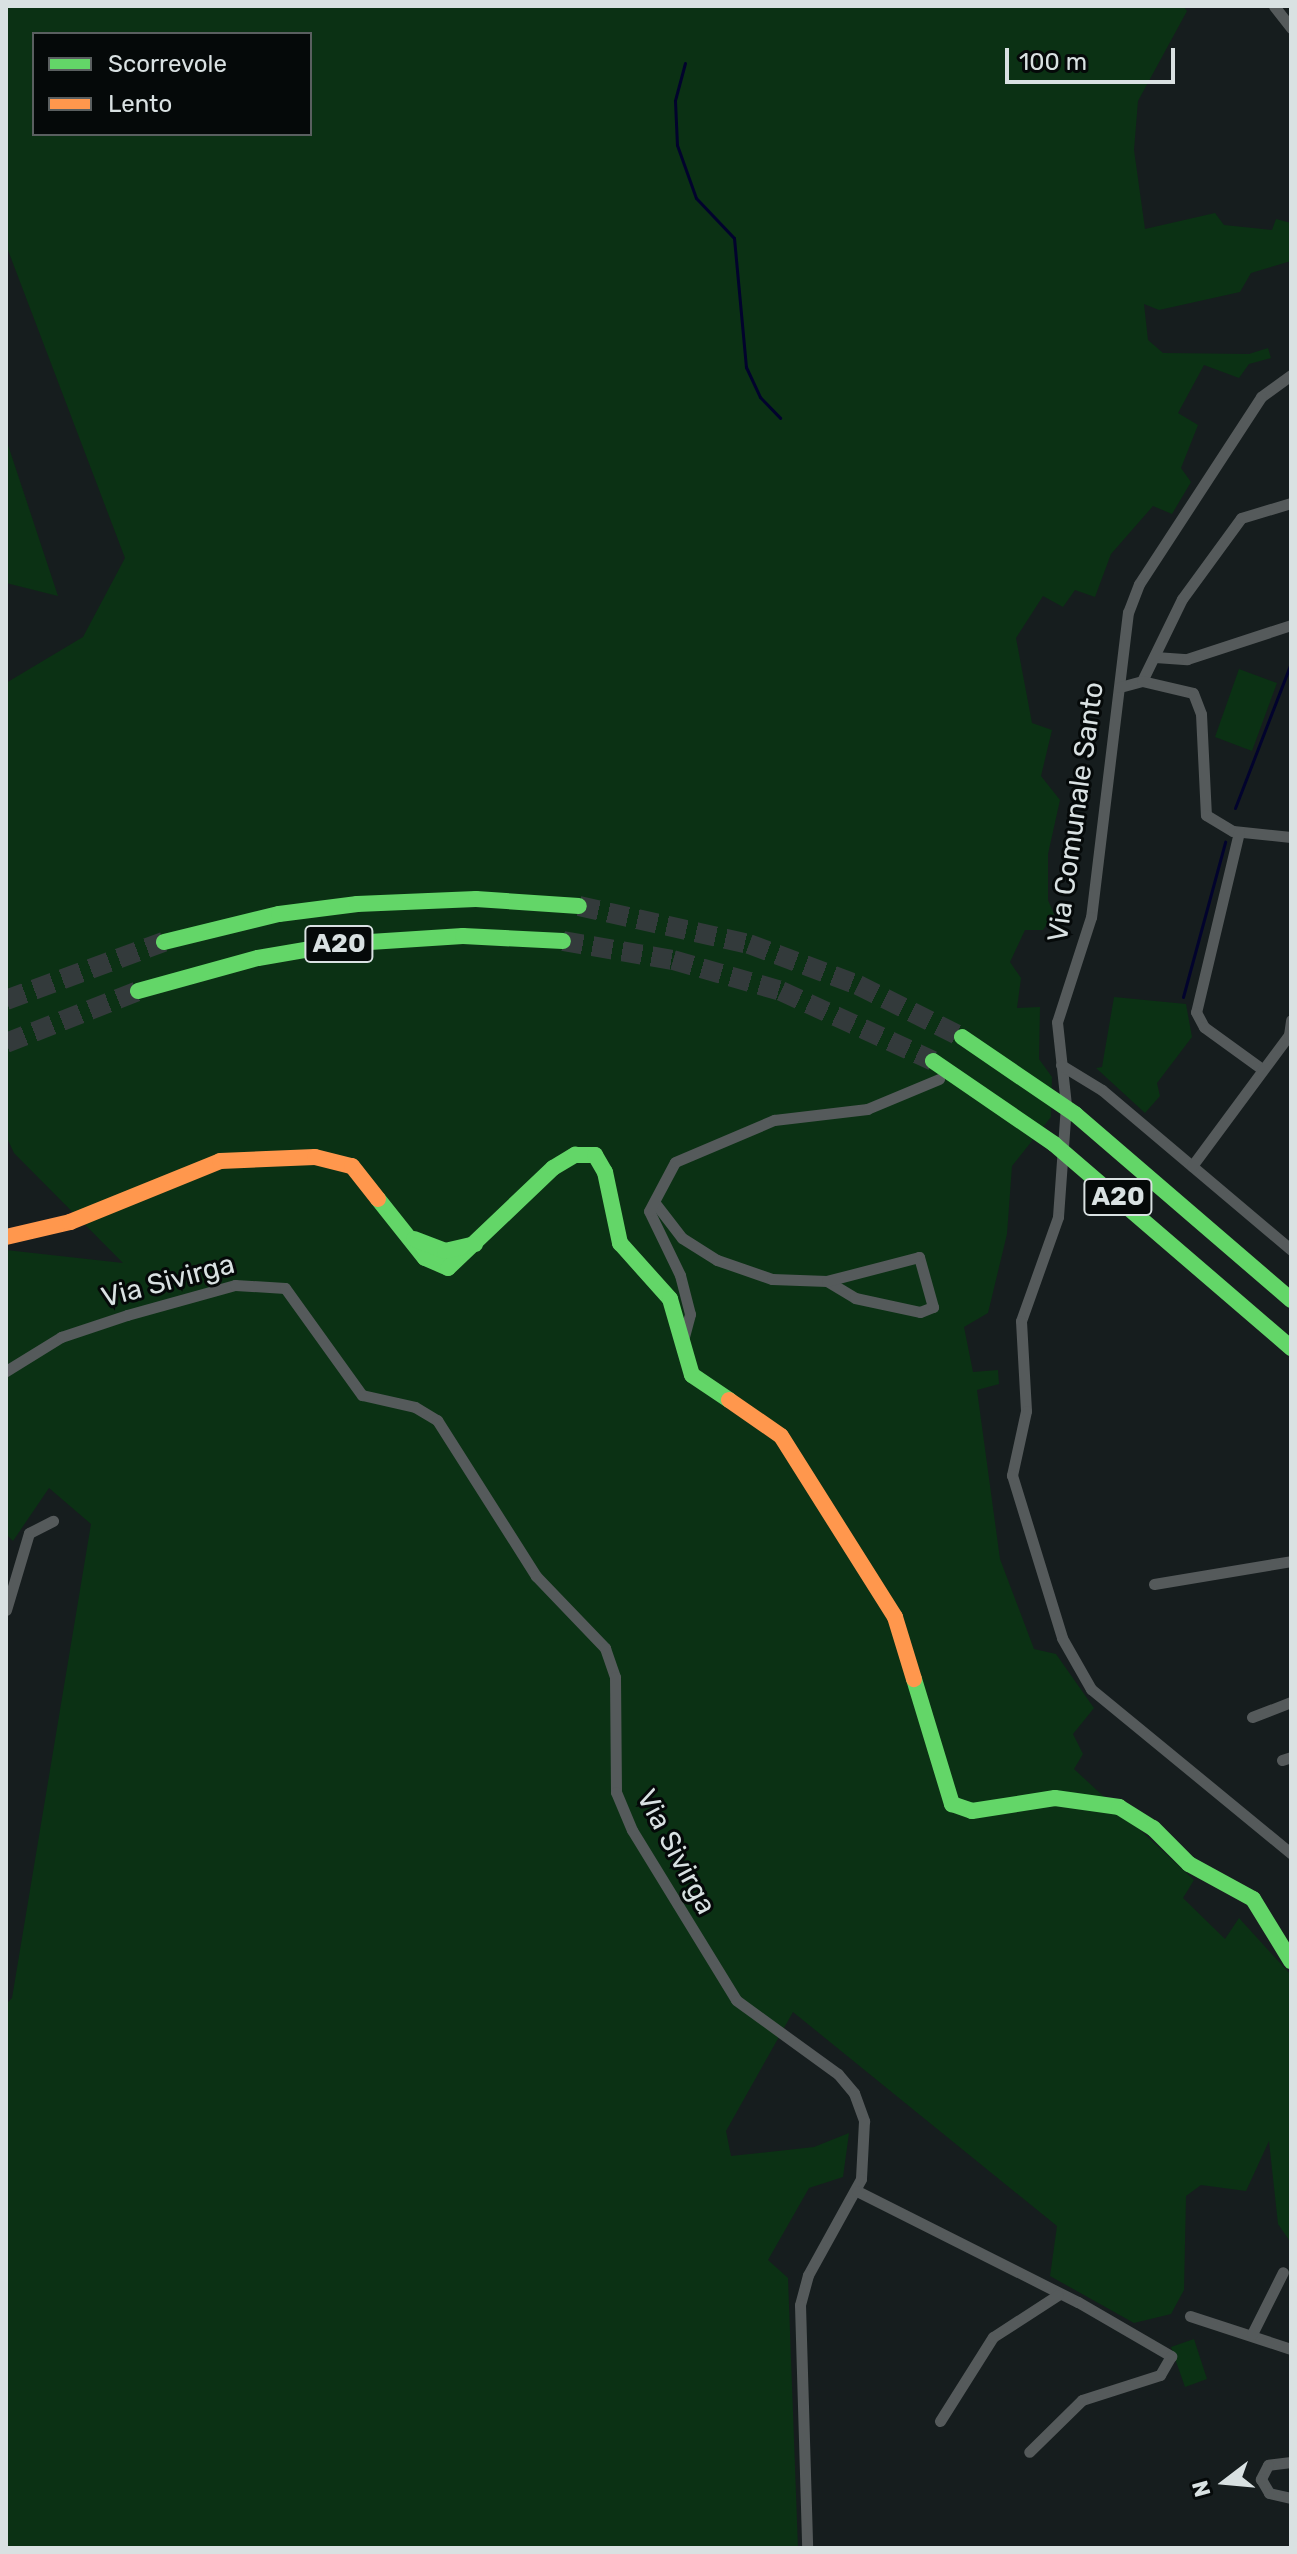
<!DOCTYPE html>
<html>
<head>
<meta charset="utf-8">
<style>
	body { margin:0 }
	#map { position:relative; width:1297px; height:2554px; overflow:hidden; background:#161d1e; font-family:Rubik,sans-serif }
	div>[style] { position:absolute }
	.green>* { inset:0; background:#0b3114 }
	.stream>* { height:3px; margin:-1.5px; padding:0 1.5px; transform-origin:1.5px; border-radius:1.5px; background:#02032d }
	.highway-tunnel>* { height:20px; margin-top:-10px; transform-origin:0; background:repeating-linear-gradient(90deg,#333a3b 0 20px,transparent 0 30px) }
	.street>* { height:11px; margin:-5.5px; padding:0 5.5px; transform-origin:5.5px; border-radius:5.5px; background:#555a5b }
	.fast>* { height:16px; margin:-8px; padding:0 8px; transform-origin:8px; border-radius:8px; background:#63d668 }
	.slow>* { height:16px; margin:-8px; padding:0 8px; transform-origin:8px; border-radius:8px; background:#ff974d }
	span { translate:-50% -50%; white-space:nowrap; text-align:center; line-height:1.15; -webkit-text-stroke:6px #050909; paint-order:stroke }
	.shield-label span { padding:2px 6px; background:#050909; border:2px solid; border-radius:6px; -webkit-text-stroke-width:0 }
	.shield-label { font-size:26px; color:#d9e1e2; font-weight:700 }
	.street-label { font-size:28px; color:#d9e1e2 }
	.frame { position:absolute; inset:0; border:8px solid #d9e1e2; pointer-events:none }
	.legend { position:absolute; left:32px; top:32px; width:280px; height:104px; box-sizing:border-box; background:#050909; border:2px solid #5a5f60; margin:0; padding:10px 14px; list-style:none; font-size:24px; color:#d9e1e2 }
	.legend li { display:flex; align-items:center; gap:16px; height:40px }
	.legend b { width:40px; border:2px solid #5a5f60 }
	.north { position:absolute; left:1185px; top:2442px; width:80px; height:80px; -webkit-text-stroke:6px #050909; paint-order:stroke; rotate:254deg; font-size:22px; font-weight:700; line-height:32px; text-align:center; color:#d9e1e2 }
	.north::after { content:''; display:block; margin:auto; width:28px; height:36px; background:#d9e1e2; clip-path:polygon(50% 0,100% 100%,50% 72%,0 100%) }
	.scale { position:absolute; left:1005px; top:48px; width:170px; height:36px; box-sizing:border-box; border:4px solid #d9e1e2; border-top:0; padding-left:10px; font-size:24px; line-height:28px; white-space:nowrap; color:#d9e1e2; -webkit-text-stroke:6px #050909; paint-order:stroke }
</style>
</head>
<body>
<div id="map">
	<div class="green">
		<div style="clip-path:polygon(evenodd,6px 6px,1183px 6px,1187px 11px,1138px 101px,1134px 150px,1145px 229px,1215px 213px,1224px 225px,1272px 230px,1276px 219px,1291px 223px,1291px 261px,1251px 273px,1240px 292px,1159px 310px,1144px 304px,1148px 340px,1163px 353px,1249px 354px,1268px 348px,1271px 358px,1249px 364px,1239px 378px,1204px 365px,1178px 413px,1198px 425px,1181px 468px,1191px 482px,1172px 514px,1153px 506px,1111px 554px,1095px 597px,1075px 590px,1063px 607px,1043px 596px,1016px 638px,1032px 723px,1052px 730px,1041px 776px,1060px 800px,1048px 854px,1048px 900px,1054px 914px,1043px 930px,1025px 930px,1010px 962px,1021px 978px,1017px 1008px,1040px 1007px,1039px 1059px,1052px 1077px,1051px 1117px,1012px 1166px,1007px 1234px,988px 1313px,964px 1327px,973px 1372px,998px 1370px,999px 1384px,977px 1390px,1000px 1559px,1034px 1649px,1056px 1654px,1094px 1708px,1073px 1734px,1083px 1754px,1074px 1769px,1194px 1880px,1183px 1898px,1225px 1939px,1239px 1918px,1291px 1975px,1291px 2243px,1278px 2224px,1269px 2141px,1246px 2191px,1201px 2185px,1186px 2196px,1184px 2290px,1171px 2314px,1134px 2323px,1050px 2276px,1057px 2226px,793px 2012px,726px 2131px,731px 2156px,814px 2147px,849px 2133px,843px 2177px,809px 2188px,768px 2260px,788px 2278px,798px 2548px,6px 2548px,6px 2004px,12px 1998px,91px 1524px,49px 1488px,13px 1541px,6px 1534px,6px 1250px,123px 1263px,14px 1153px,6px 1136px,6px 683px,83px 637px,125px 558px,6px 245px,6px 6px,34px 34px,310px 34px,310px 134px,34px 134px,34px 34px)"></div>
		<div style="clip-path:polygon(6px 439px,58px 596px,6px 583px)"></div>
		<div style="clip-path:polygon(1239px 669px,1277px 683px,1252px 751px,1215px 737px)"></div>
		<div style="clip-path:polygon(1114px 997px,1186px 1004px,1192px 1037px,1157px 1083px,1160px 1096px,1145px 1113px,1096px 1068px,1102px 1067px)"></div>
		<div style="clip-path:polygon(1194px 2339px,1207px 2379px,1185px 2387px,1171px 2347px)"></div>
	</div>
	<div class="stream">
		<div style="left:685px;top:63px;width:39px;rotate:105deg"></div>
		<div style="left:675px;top:101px;width:44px;rotate:87.4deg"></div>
		<div style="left:677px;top:145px;width:56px;rotate:70.3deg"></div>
		<div style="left:696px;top:198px;width:55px;rotate:46.5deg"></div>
		<div style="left:734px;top:238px;width:130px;rotate:84.7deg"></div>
		<div style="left:746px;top:367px;width:33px;rotate:65deg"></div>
		<div style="left:760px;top:397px;width:29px;rotate:46deg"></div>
		<div style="left:1235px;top:808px;width:155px;rotate:-68.9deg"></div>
		<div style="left:1183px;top:997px;width:161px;rotate:-74.8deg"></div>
	</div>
	<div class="highway-tunnel">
		<div style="left:579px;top:906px;width:174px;rotate:12.6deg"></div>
		<div style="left:749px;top:944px;width:116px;rotate:20.6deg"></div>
		<div style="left:858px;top:985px;width:116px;rotate:26.6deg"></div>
		<div style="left:563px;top:941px;width:112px;rotate:9.8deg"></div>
		<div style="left:673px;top:960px;width:112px;rotate:16deg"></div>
		<div style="left:781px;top:991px;width:167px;rotate:24.7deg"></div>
		<div style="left:6px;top:1000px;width:168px;rotate:-20.2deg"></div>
		<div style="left:6px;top:1043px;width:142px;rotate:-21.5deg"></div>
	</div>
	<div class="street">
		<div style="left:1274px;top:6px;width:28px;rotate:52deg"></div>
		<div style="left:1291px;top:375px;width:37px;rotate:144deg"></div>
		<div style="left:1261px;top:397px;width:223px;rotate:123.1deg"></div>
		<div style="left:1139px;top:584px;width:30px;rotate:111deg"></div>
		<div style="left:1128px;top:612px;width:307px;rotate:96.9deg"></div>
		<div style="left:1091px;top:917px;width:110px;rotate:107.9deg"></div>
		<div style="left:1057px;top:1022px;width:83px;rotate:83.8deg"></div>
		<div style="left:1066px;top:1105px;width:112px;rotate:94.1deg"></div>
		<div style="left:1058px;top:1217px;width:110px;rotate:109.6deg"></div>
		<div style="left:1021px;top:1321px;width:90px;rotate:86.8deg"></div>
		<div style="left:1026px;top:1411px;width:66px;rotate:102.3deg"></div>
		<div style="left:1012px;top:1475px;width:170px;rotate:72.9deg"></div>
		<div style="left:1062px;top:1638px;width:59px;rotate:60.4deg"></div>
		<div style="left:1091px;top:1689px;width:259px;rotate:39.4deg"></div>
		<div style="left:1155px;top:657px;width:32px;rotate:4deg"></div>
		<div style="left:1187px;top:659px;width:109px;rotate:-18.1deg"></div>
		<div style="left:1142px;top:681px;width:91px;rotate:-64deg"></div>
		<div style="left:1182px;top:599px;width:100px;rotate:-53.9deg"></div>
		<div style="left:1241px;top:518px;width:52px;rotate:-16.7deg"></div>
		<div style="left:1120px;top:687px;width:23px;rotate:-15deg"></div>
		<div style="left:1142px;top:681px;width:52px;rotate:13.2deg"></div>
		<div style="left:1193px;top:693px;width:22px;rotate:69deg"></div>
		<div style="left:1201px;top:714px;width:101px;rotate:87.2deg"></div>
		<div style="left:1206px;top:815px;width:31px;rotate:31deg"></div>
		<div style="left:1233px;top:831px;width:58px;rotate:5.9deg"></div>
		<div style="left:1239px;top:832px;width:185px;rotate:103.4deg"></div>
		<div style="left:1196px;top:1012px;width:17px;rotate:62deg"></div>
		<div style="left:1204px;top:1027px;width:72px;rotate:35.9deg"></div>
		<div style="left:1061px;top:1065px;width:48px;rotate:31.4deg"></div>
		<div style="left:1102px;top:1090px;width:248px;rotate:40.2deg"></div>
		<div style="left:1192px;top:1166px;width:163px;rotate:-53.5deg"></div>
		<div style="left:1289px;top:1035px;width:15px;rotate:-82deg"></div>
		<div style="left:655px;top:1203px;width:44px;rotate:52.4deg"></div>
		<div style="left:682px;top:1238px;width:41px;rotate:32.2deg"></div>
		<div style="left:717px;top:1260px;width:58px;rotate:19.1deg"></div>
		<div style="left:772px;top:1279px;width:55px;rotate:2.1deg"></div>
		<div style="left:827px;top:1281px;width:33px;rotate:31deg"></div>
		<div style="left:855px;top:1298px;width:66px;rotate:12.2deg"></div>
		<div style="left:920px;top:1312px;width:14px;rotate:-21deg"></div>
		<div style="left:933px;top:1307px;width:52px;rotate:-105.6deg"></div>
		<div style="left:919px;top:1257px;width:95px;rotate:165.4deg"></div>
		<div style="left:682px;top:1344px;width:31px;rotate:-75deg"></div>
		<div style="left:690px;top:1314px;width:40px;rotate:-104.4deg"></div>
		<div style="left:680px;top:1275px;width:71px;rotate:-115.8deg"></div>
		<div style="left:649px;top:1211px;width:55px;rotate:-62deg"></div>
		<div style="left:675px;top:1162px;width:108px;rotate:-23deg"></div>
		<div style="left:774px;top:1120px;width:94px;rotate:-6.7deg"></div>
		<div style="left:867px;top:1109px;width:78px;rotate:-22.6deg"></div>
		<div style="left:6px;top:1371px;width:65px;rotate:-31.7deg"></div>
		<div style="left:61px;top:1337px;width:70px;rotate:-18.4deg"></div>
		<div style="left:127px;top:1315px;width:112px;rotate:-15.5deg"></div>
		<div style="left:235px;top:1285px;width:50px;rotate:3.4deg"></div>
		<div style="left:285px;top:1288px;width:132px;rotate:54.3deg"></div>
		<div style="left:362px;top:1395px;width:54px;rotate:12.8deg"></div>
		<div style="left:415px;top:1407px;width:26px;rotate:31deg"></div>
		<div style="left:437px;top:1420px;width:185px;rotate:57.6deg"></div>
		<div style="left:536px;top:1576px;width:100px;rotate:46.2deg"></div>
		<div style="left:605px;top:1648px;width:31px;rotate:71deg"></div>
		<div style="left:615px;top:1677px;width:115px;rotate:89.5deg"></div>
		<div style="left:616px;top:1792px;width:41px;rotate:67.2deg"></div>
		<div style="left:632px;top:1830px;width:199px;rotate:58.5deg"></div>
		<div style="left:736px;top:2000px;width:126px;rotate:36deg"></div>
		<div style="left:838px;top:2074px;width:25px;rotate:50deg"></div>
		<div style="left:854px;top:2093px;width:30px;rotate:70deg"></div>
		<div style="left:864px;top:2121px;width:58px;rotate:93deg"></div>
		<div style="left:861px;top:2179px;width:110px;rotate:118.9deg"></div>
		<div style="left:808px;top:2275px;width:31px;rotate:105deg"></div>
		<div style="left:800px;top:2305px;width:243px;rotate:88.3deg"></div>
		<div style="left:1154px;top:1584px;width:139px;rotate:-9.5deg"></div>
		<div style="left:6px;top:1610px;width:80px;rotate:-73.4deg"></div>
		<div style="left:29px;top:1533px;width:27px;rotate:-27deg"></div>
		<div style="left:1252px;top:1717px;width:42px;rotate:-21deg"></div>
		<div style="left:1282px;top:1760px;width:9px;rotate:-18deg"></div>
		<div style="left:857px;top:2191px;width:247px;rotate:26.7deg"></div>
		<div style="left:1078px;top:2302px;width:108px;rotate:30.1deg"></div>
		<div style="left:1171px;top:2356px;width:22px;rotate:120deg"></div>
		<div style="left:1160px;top:2375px;width:82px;rotate:162.2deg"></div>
		<div style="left:1082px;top:2400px;width:74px;rotate:135.5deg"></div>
		<div style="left:1190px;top:2316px;width:106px;rotate:18.1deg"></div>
		<div style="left:1252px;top:2334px;width:69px;rotate:-63.4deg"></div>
		<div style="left:940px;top:2421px;width:99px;rotate:-57.8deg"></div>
		<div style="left:993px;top:2337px;width:77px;rotate:-32.9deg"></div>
		<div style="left:1291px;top:2462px;width:23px;rotate:173deg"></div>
		<div style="left:1268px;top:2465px;width:16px;rotate:117deg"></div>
		<div style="left:1261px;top:2479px;width:16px;rotate:60deg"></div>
		<div style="left:1269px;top:2493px;width:23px;rotate:13deg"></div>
	</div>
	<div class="fast">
		<div style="left:164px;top:942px;width:118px;rotate:-13.7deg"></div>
		<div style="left:279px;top:914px;width:79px;rotate:-7.3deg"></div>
		<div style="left:357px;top:904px;width:119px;rotate:-2.4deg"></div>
		<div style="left:476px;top:899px;width:103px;rotate:3.9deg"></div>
		<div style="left:138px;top:991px;width:124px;rotate:-15.4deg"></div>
		<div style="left:258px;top:958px;width:82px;rotate:-9.8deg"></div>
		<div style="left:339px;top:944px;width:124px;rotate:-3.7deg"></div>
		<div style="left:463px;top:936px;width:100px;rotate:2.9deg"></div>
		<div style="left:962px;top:1037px;width:137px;rotate:34.3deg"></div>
		<div style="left:1075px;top:1114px;width:285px;rotate:40.7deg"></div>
		<div style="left:933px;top:1061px;width:147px;rotate:34.4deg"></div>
		<div style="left:1054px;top:1144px;width:313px;rotate:40.7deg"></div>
		<div style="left:378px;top:1199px;width:75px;rotate:51.5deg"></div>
		<div style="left:425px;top:1258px;width:25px;rotate:23deg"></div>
		<div style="left:448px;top:1268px;width:145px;rotate:-43.6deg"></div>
		<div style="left:553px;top:1168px;width:26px;rotate:-31deg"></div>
		<div style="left:575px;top:1155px;width:20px"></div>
		<div style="left:595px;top:1155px;width:20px;rotate:60deg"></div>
		<div style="left:605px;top:1172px;width:73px;rotate:78.1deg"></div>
		<div style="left:620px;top:1243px;width:75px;rotate:48.2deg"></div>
		<div style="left:670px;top:1299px;width:79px;rotate:73.9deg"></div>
		<div style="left:692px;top:1375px;width:45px;rotate:34deg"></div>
		<div style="left:414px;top:1239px;width:33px;rotate:21deg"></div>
		<div style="left:445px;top:1251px;width:31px;rotate:-13deg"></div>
		<div style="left:914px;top:1679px;width:131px;rotate:73.1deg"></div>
		<div style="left:952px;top:1804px;width:21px;rotate:19deg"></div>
		<div style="left:972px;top:1811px;width:84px;rotate:-8.9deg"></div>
		<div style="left:1055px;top:1798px;width:65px;rotate:8deg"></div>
		<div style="left:1119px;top:1807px;width:40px;rotate:32deg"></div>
		<div style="left:1153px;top:1828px;width:51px;rotate:45deg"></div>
		<div style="left:1189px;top:1864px;width:73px;rotate:28.7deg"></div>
		<div style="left:1253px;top:1899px;width:73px;rotate:58.5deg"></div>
	</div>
	<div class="slow">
		<div style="left:6px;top:1237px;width:66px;rotate:-13.2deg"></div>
		<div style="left:70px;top:1222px;width:162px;rotate:-22.1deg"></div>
		<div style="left:220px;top:1161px;width:95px;rotate:-2.4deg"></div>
		<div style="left:315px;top:1157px;width:38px;rotate:14deg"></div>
		<div style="left:352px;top:1166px;width:42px;rotate:51.8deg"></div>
		<div style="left:729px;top:1400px;width:63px;rotate:34.7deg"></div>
		<div style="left:781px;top:1436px;width:214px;rotate:57.8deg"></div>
		<div style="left:895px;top:1617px;width:65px;rotate:73deg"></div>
	</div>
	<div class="shield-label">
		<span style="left:339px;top:944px">A20</span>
		<span style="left:1118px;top:1197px">A20</span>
	</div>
	<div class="street-label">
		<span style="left:1076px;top:812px;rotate:-82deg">Via Comunale Santo</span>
		<span style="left:168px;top:1281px;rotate:-15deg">Via Sivirga</span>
		<span style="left:676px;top:1852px;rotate:62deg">Via Sivirga</span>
	</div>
	<div class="frame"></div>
	<ul class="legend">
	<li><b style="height:10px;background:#63d668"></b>Scorrevole</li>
	<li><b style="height:10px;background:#ff974d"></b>Lento</li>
	</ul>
	<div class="north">N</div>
	<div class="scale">100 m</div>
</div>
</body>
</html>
